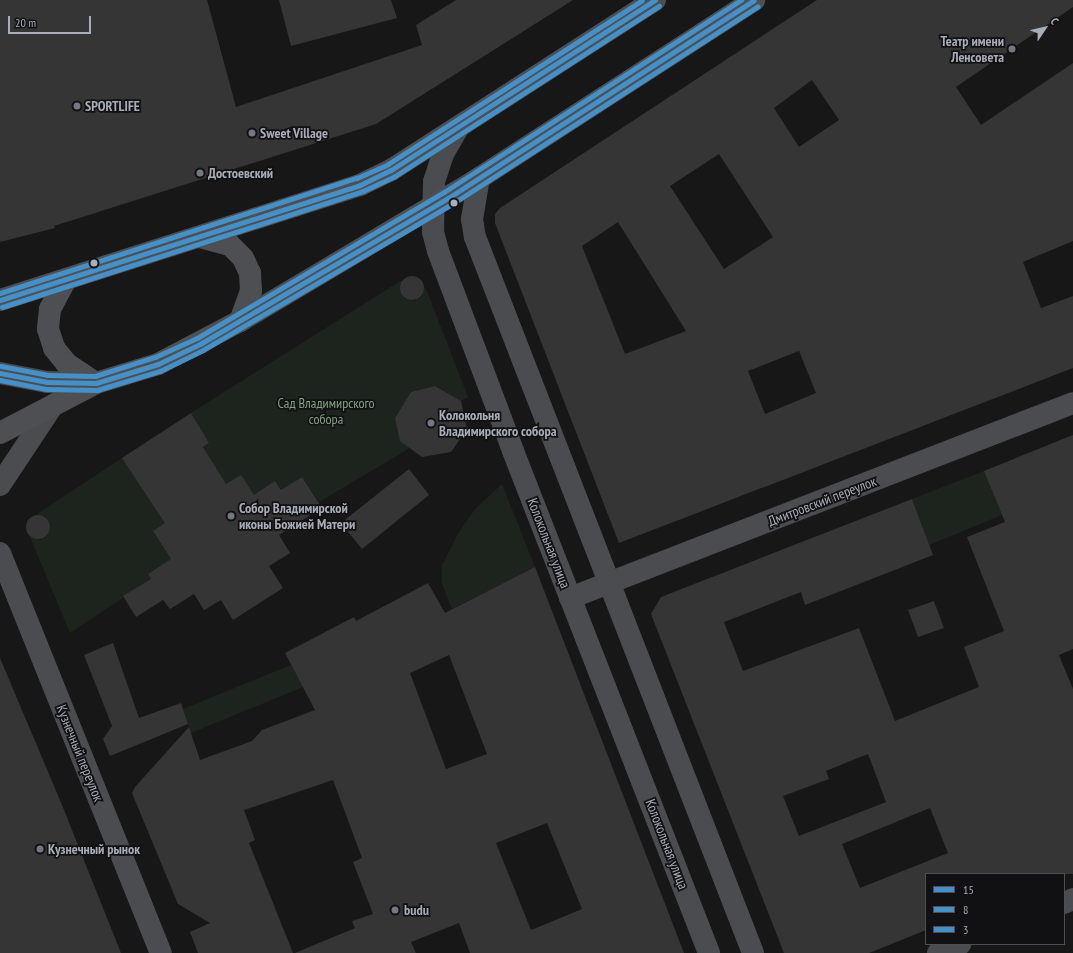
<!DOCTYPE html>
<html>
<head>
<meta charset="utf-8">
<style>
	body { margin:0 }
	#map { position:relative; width:1073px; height:953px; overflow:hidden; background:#171717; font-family:"PT Sans Narrow",sans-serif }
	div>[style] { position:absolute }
	.green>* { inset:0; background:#1d241e }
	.building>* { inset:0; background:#353536 }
	.round { border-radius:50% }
	.minor>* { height:22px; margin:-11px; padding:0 11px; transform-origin:11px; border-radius:11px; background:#4b4c50 }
	.tertiary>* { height:22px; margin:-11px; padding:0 11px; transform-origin:11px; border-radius:11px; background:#4b4c50 }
	.primary>* { height:22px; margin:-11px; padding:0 11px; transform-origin:11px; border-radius:11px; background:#4d4f52 }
	.bus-1>* { height:5px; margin:-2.5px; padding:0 2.5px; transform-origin:2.5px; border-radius:2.5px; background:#4590c7 }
	.bus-2>* { height:5px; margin:-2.5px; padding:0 2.5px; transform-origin:2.5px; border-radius:2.5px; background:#4590c7 }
	.bus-3>* { height:5px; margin:-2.5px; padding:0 2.5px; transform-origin:2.5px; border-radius:2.5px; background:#4590c7 }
	.dots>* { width:11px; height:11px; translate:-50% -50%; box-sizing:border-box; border:2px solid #111113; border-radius:50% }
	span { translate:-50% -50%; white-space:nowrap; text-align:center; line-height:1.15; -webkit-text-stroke:3.5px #111113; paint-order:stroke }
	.poi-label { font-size:14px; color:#a8adb8; font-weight:700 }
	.right { translate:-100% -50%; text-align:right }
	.left { translate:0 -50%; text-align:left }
	.park-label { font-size:14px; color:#7fa381 }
	.street-label { font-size:14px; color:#a8adb8 }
	.legend { position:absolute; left:925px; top:873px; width:140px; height:72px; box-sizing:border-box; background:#111113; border:1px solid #4d4f55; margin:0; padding:5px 7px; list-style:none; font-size:12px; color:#a8adb8 }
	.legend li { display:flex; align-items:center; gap:8px; height:20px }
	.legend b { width:20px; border:1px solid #4d4f55 }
	.north { position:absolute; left:1025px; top:8px; width:40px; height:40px; -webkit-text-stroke:3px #111113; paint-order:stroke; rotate:55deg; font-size:11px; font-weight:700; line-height:16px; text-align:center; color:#a8adb8 }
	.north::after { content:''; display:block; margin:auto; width:14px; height:18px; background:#a8adb8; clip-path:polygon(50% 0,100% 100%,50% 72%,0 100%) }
	.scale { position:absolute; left:8px; top:16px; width:83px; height:18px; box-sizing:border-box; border:2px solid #a8adb8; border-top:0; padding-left:5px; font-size:12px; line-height:14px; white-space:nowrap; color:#a8adb8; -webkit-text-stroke:3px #111113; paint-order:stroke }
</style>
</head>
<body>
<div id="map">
	<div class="green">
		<div style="clip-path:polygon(402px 280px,400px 289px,404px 298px,414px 301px,422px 296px,425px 286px,468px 397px,461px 401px,435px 386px,411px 392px,395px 418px,410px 448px,319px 502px,302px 477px,281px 490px,275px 482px,254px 495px,226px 484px,203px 447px,209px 443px,191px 413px)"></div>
		<div style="clip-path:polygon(122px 458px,168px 521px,153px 531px,171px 559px,148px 574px,151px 579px,70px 633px,30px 537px,40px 540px,48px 534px,51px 525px,46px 517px,37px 514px)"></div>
		<div style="clip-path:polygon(984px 471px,1002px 515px,929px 545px,912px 499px)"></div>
		<div style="clip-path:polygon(502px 484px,535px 567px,452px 609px,442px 584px,442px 565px,459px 532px,476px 508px)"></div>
		<div style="clip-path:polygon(291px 665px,303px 687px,191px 733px,183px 709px)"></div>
	</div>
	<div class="building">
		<div style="clip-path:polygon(0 0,207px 0,236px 107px,422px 45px,416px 25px,456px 0,573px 0,376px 124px,54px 226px,55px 228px,0 242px)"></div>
		<div style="clip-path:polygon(279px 0,391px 0,397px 18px,291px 46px)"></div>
		<div style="clip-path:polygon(evenodd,817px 0,1073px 0,1073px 7px,956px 87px,981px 125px,1073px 63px,1073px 241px,1023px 262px,1041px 308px,1073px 296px,1073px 368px,619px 543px,495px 223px,495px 214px,500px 208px,817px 0,812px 80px,839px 120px,799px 147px,774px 108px,812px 80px,817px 0,719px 154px,773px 237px,724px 269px,670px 186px,719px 154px,817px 0,618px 222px,686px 331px,625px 354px,582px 246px,618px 222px,817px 0,799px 351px,816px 393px,765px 414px,748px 371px,799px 351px)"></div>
		<div class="round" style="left:400px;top:276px;width:24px;height:24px"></div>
		<div style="clip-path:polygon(435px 386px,461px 401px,467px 429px,451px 452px,422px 457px,400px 441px,395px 418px,411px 392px)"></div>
		<div style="clip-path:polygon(191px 413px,209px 443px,203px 447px,226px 484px,241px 475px,254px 495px,275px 481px,281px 490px,302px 477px,322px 508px,279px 535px,290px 553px,269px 566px,283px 588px,233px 620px,221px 600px,204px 610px,194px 594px,170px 609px,163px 600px,136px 617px,123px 596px,151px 579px,148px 574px,171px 559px,153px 531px,165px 523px,122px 458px)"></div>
		<div style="clip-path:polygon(evenodd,1073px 435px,1073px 649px,1059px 655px,1073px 689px,1073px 874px,926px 874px,926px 930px,869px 953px,784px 953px,651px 614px,661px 597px,912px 499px,933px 555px,805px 605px,801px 592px,724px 622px,743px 671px,859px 628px,895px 721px,979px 687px,964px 647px,1004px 631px,967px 537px,1005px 522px,984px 471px,1073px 435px,868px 754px,886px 802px,799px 836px,783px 796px,829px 779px,826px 771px,868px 754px,1073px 435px,930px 808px,948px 853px,860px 888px,842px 844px,930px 808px)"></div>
		<div style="clip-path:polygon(409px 469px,429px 495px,362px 549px,341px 523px)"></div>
		<div class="round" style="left:26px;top:515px;width:24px;height:24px"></div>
		<div style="clip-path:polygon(evenodd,535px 567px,684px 953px,470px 953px,459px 923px,411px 942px,416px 953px,295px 953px,355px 928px,352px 921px,373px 914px,353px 862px,362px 858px,333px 780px,244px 810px,255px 840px,249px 843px,293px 953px,198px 953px,190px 932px,210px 923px,178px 904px,132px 793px,135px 787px,189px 727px,200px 760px,252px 741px,262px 730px,315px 710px,285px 653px,354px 617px,356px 621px,428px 583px,445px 613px,535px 567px,449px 655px,487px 754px,446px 769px,410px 673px,449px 655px,535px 567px,547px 823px,582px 909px,531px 930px,496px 843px,547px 823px)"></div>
		<div style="clip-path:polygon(934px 601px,944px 628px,918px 637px,908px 610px)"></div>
		<div style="clip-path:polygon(113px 643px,139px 718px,181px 703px,188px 724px,110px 756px,103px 739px,112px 726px,84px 655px)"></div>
		<div style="clip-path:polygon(0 658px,62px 805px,121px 953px,0 953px)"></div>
	</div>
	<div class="minor">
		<div style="left:0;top:373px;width:48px;rotate:10.8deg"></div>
		<div style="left:47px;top:382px;width:49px;rotate:1.2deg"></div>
		<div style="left:570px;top:598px;width:539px;rotate:-21.19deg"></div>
		<div style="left:1064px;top:903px;width:10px;rotate:-24deg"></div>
		<div style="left:938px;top:953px;width:24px;rotate:-22deg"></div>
	</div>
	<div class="tertiary">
		<div style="left:458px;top:128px;width:30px;rotate:120deg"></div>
		<div style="left:443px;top:154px;width:29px;rotate:108deg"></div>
		<div style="left:434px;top:182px;width:50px;rotate:91.1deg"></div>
		<div style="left:433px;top:232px;width:20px;rotate:75deg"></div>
		<div style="left:438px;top:251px;width:214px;rotate:69.4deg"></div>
		<div style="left:513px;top:451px;width:539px;rotate:68.67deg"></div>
		<div style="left:479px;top:178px;width:42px;rotate:99.7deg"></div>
		<div style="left:472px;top:219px;width:18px;rotate:81deg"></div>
		<div style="left:475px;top:237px;width:768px;rotate:68.78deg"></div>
		<div style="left:0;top:485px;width:96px;rotate:-56.5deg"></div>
		<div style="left:0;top:553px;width:431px;rotate:68.1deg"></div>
	</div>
	<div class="primary">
		<div style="left:200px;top:237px;width:31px;rotate:15deg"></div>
		<div style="left:230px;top:245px;width:18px;rotate:45deg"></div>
		<div style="left:243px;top:258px;width:17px;rotate:65deg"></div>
		<div style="left:250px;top:273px;width:18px;rotate:87deg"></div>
		<div style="left:251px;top:291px;width:32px;rotate:110deg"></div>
		<div style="left:65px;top:281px;width:32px;rotate:118deg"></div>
		<div style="left:50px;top:309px;width:20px;rotate:96deg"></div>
		<div style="left:48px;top:329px;width:20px;rotate:72deg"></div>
		<div style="left:54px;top:348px;width:19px;rotate:51deg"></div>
		<div style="left:66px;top:363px;width:36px;rotate:34deg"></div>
		<div style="left:0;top:300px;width:378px;rotate:-17.7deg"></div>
		<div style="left:360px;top:185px;width:34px;rotate:-26deg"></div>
		<div style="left:391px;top:170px;width:314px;rotate:-32.8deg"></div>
		<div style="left:0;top:433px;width:108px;rotate:-27.5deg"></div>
		<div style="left:96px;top:383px;width:65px;rotate:-17deg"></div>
		<div style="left:158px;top:364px;width:93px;rotate:-27.7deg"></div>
		<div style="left:240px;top:321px;width:271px;rotate:-30.8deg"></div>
		<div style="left:473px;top:182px;width:335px;rotate:-32.9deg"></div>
	</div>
	<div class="bus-1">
		<div style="left:0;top:300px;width:378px;rotate:-17.7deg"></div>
		<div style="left:360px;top:185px;width:34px;rotate:-26deg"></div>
		<div style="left:391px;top:170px;width:314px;rotate:-32.8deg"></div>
		<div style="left:0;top:373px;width:48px;rotate:10.8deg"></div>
		<div style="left:47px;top:382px;width:49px;rotate:1.2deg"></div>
		<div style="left:96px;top:383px;width:65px;rotate:-17deg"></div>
		<div style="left:158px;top:364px;width:47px;rotate:-25.5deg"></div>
		<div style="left:200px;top:344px;width:288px;rotate:-30.5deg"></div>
		<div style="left:448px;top:198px;width:364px;rotate:-32.9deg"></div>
	</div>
	<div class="bus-2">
		<div style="left:2px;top:307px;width:379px;rotate:-17.8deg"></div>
		<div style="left:363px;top:191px;width:35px;rotate:-25deg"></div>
		<div style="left:395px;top:176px;width:314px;rotate:-32.8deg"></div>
		<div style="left:0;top:380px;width:47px;rotate:11.1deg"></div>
		<div style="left:46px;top:389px;width:51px;rotate:1.1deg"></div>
		<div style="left:97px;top:390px;width:66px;rotate:-16.8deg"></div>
		<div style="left:160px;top:371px;width:48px;rotate:-26deg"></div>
		<div style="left:203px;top:350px;width:289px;rotate:-30.4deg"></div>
		<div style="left:452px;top:204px;width:364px;rotate:-32.9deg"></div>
	</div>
	<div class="bus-3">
		<div style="left:0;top:293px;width:375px;rotate:-17.9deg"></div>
		<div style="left:357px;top:178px;width:34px;rotate:-24deg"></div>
		<div style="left:388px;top:164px;width:302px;rotate:-32.8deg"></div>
		<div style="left:1px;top:366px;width:48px;rotate:10.8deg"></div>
		<div style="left:48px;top:375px;width:47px;rotate:1.2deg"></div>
		<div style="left:95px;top:376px;width:63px;rotate:-17.6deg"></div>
		<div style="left:155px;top:357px;width:46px;rotate:-24.3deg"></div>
		<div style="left:197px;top:338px;width:287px;rotate:-30.6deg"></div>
		<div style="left:444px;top:192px;width:354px;rotate:-32.9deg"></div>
	</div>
	<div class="dots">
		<div style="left:1012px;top:49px;background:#757880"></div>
		<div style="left:77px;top:106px;background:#757880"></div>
		<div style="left:252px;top:133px;background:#757880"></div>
		<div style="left:200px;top:173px;background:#757880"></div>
		<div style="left:454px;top:203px;background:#a8adb8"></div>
		<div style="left:94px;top:263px;background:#a8adb8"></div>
		<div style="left:431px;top:423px;background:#757880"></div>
		<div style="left:231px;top:516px;background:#757880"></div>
		<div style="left:40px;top:849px;background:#757880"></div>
		<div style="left:395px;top:910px;background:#757880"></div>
	</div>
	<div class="poi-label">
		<span class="right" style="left:1004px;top:49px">Театр имени<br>Ленсовета</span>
		<span class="left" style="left:85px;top:106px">SPORTLIFE</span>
		<span class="left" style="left:260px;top:133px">Sweet Village</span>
		<span class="left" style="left:208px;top:173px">Достоевский</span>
		<span class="left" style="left:439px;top:423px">Колокольня<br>Владимирского собора</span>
		<span class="left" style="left:239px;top:516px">Собор Владимирской<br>иконы Божией Матери</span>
		<span class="left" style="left:48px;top:849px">Кузнечный рынок</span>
		<span class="left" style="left:404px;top:910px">budu</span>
	</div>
	<div class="park-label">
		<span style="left:326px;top:411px">Сад Владимирского<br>собора</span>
	</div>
	<div class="street-label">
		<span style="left:822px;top:501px;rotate:-21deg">Дмитровский переулок</span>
		<span style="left:549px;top:543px;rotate:69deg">Колокольная улица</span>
		<span style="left:80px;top:753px;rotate:68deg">Кузнечный переулок</span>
		<span style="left:667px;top:844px;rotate:69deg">Колокольная улица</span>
	</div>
	<ul class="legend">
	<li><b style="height:5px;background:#4590c7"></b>15</li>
	<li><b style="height:5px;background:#4590c7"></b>8</li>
	<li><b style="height:5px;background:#4590c7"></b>3</li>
	</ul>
	<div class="north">С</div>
	<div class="scale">20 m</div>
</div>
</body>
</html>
